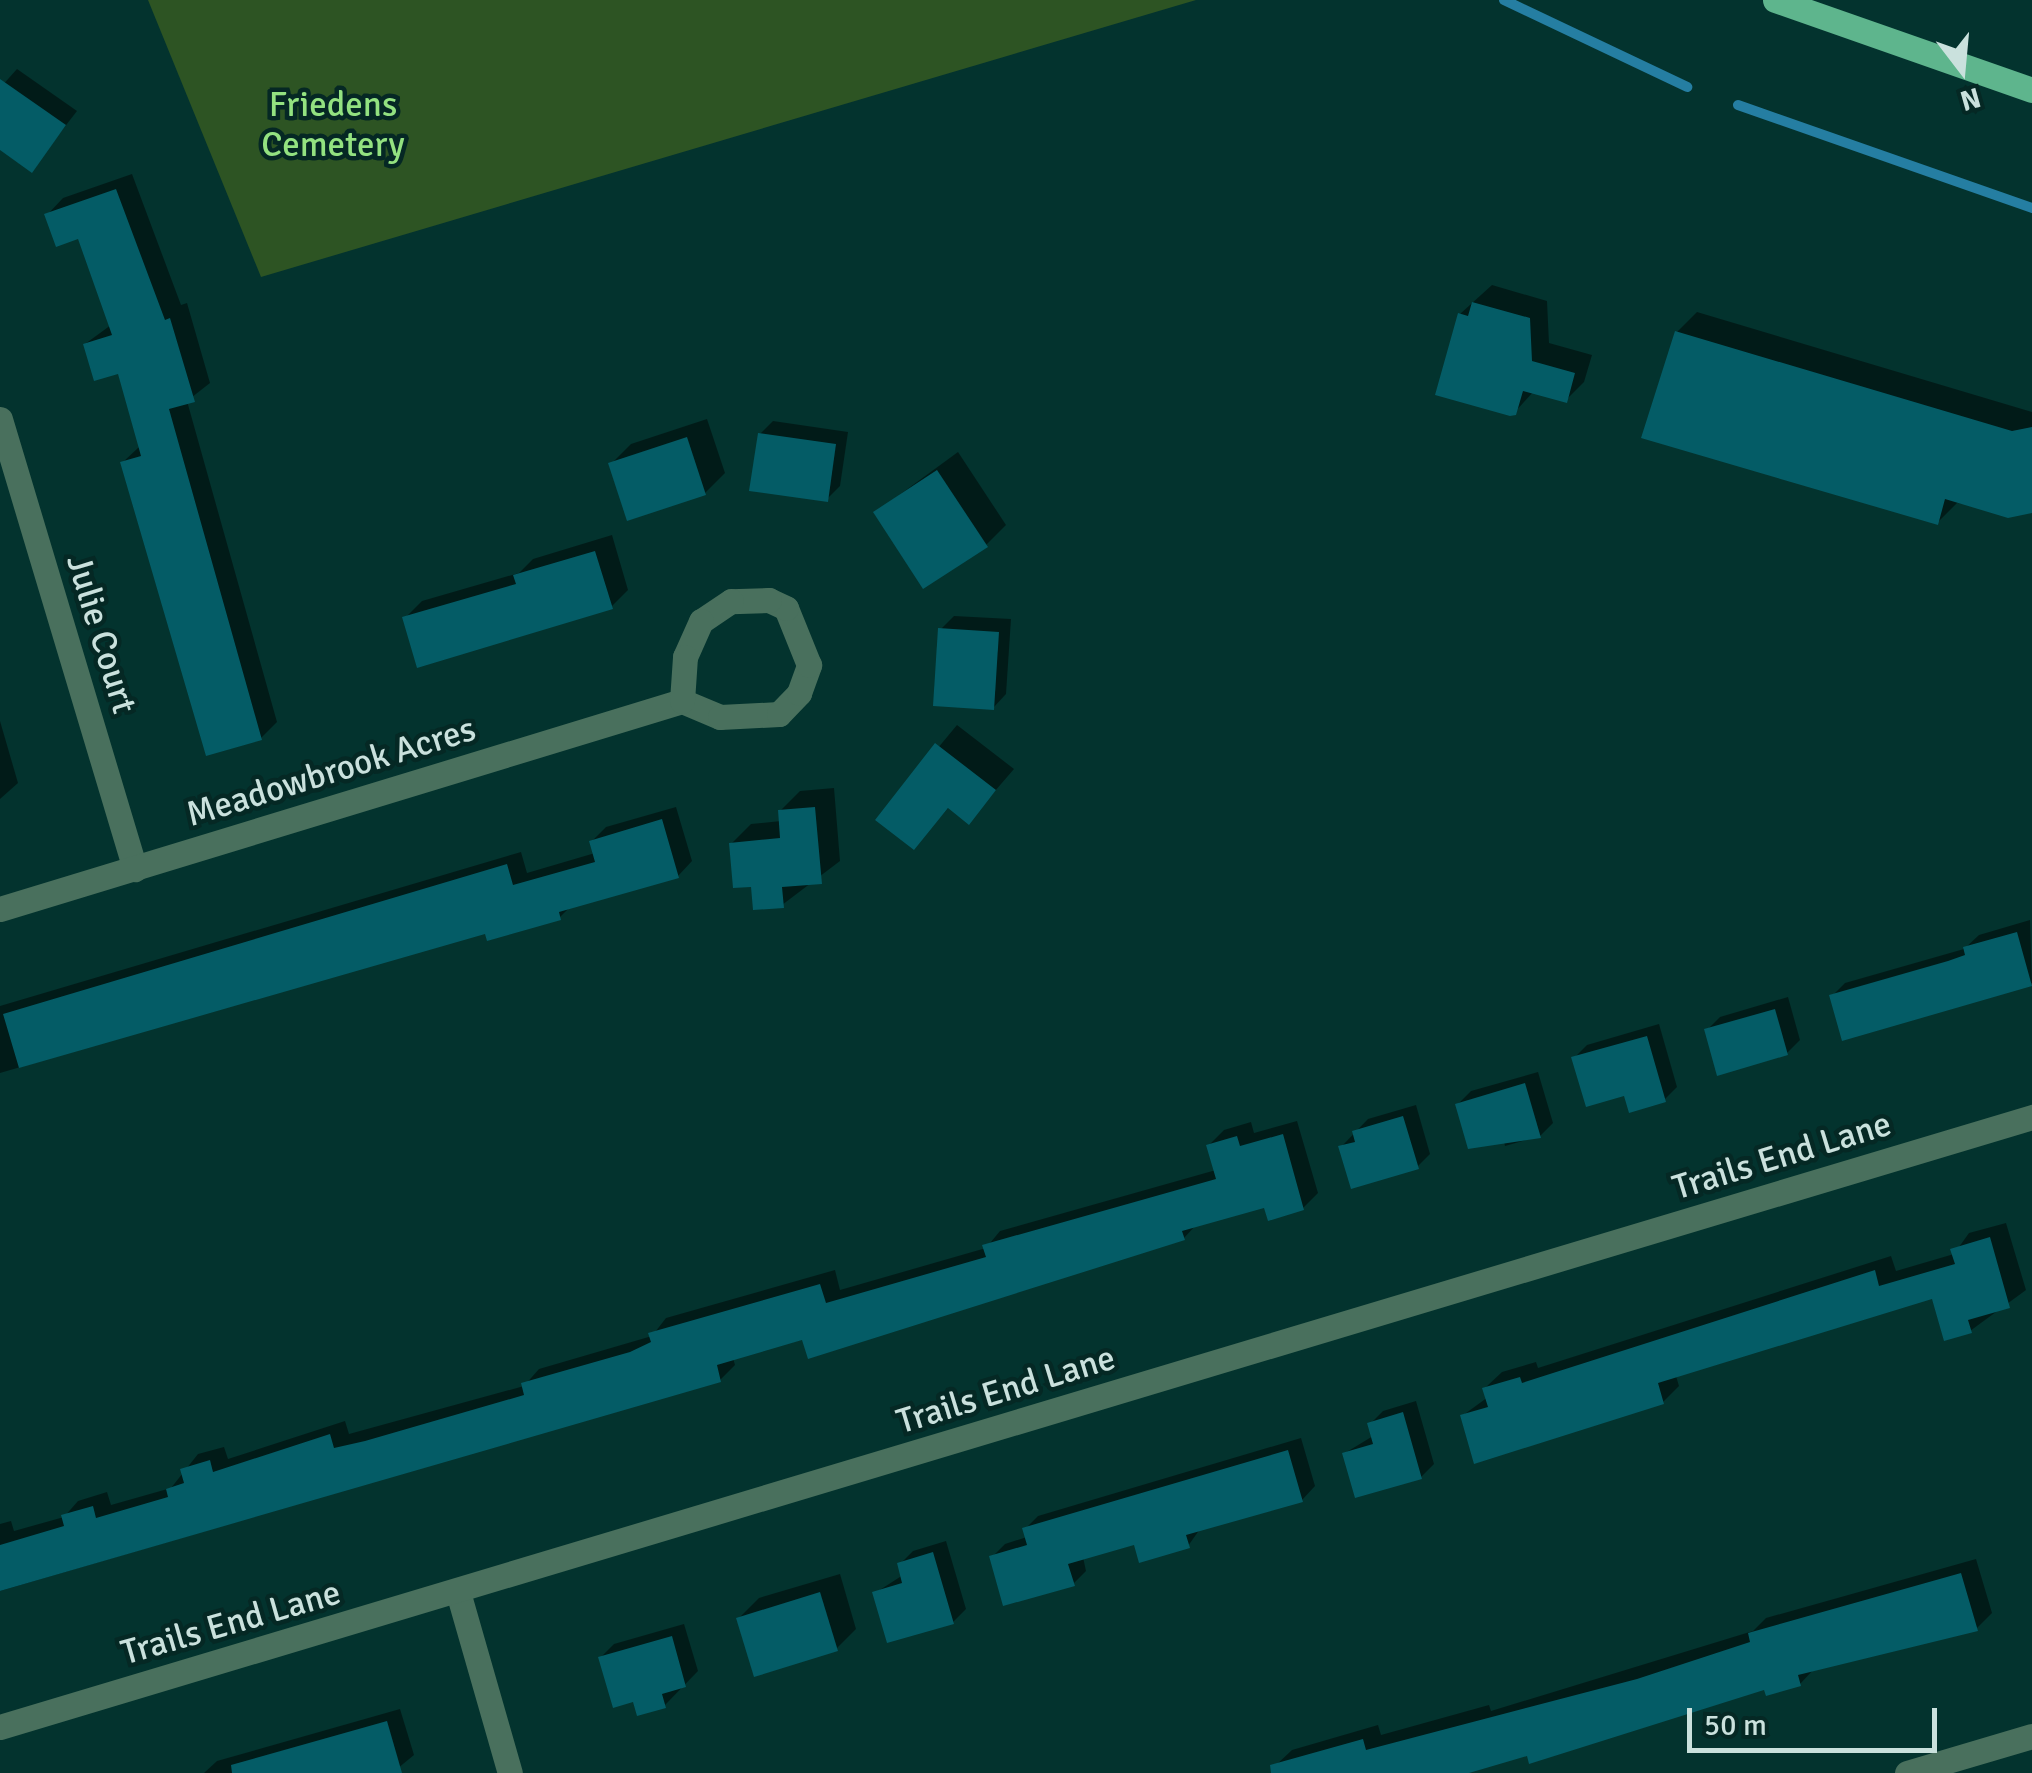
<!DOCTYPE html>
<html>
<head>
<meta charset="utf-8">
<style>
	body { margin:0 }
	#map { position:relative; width:2032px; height:1773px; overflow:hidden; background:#03332e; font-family:Signika,sans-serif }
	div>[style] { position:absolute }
	.green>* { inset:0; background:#2d5423 }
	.shadow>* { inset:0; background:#0007 }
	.stream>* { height:10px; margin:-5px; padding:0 5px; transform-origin:5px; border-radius:5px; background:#257ea2 }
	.building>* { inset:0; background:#045c66 }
	.minor>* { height:25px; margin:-12.5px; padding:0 12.5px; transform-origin:12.5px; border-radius:12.5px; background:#49705d }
	.primary>* { height:25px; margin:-12.5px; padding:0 12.5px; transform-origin:12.5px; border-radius:12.5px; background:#5eb58d }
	span { translate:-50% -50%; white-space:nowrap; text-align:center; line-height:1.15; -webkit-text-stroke:9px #052824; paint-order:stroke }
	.park-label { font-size:35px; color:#93e280 }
	.street-label { font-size:35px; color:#cae1dd }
	.north { position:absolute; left:1912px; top:20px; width:100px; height:100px; -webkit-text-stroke:8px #052824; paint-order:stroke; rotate:164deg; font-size:28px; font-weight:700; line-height:40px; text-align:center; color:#cae1dd }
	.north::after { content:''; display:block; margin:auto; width:35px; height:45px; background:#cae1dd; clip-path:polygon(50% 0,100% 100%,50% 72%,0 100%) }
	.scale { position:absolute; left:1687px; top:1708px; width:250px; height:45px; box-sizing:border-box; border:5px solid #cae1dd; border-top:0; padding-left:12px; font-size:30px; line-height:35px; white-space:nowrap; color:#cae1dd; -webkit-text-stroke:8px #052824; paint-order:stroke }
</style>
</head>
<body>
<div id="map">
	<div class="green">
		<div style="clip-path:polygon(148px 0,1196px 0,261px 277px)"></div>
	</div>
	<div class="shadow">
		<div style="clip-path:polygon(17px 69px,77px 111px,32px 169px,0 147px,0 88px)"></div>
		<div style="clip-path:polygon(132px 174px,181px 305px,187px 303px,210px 383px,187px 401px,277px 722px,261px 738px,122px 463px,139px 447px,120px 371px,85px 344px,111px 325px,79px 236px,47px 215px,63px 198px)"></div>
		<div style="clip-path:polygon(1492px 285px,1547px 301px,1549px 343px,1592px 355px,1584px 382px,1566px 400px,1534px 391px,1515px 412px,1460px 314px)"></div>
		<div style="clip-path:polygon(1697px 312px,2032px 412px,2032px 510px,1957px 503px,1937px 523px,1677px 332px)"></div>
		<div style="clip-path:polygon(707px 419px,725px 473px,705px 493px,611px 464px,631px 444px)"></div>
		<div style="clip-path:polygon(773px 421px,848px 432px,840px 486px,827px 499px,760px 434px)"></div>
		<div style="clip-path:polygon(958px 452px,1006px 525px,986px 545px,876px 512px)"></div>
		<div style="clip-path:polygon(612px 535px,628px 590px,611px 607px,405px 618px,422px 601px,519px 573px,533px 559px)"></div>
		<div style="clip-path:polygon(954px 616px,1011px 619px,1006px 694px,993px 708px,941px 629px)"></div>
		<div style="clip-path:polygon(0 721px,18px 783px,0 799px)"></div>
		<div style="clip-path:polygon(957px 725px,1014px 769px,969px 821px,950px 806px,914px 847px,879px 819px)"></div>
		<div style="clip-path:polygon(834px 788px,840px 861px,782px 905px,753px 884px,731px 844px,751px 824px,781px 821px,780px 811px,800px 791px)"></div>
		<div style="clip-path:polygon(676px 807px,692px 861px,678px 876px,571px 906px,560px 917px,487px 931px,0 1073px,0 1006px,521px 852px,527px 873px,595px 853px,591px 842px,606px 827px)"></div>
		<div style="clip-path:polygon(2030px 920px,2032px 983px,1844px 1038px,1832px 996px,1845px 983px,1964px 949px,1979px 935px)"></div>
		<div style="clip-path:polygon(1788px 997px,1800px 1040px,1787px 1053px,1707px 1030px,1720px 1017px)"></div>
		<div style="clip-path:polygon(1659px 1024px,1677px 1087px,1664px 1100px,1574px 1058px,1587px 1045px)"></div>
		<div style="clip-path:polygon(1538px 1072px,1553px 1123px,1540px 1136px,1505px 1146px,1503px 1137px,1458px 1104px,1471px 1091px)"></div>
		<div style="clip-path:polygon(1416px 1105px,1430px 1154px,1417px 1167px,1341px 1147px,1368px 1119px)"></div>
		<div style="clip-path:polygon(1297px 1121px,1318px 1193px,1303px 1208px,1266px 1205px,1196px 1225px,1184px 1238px,733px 1358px,735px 1365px,720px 1380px,0 1591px,0 1524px,11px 1521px,14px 1531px,64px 1517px,78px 1501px,107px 1492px,111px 1505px,171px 1488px,198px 1454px,224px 1447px,228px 1459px,345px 1421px,349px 1434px,524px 1386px,539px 1369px,652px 1336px,666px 1318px,835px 1270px,840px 1290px,986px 1248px,1000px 1231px,1216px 1170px,1209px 1145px,1224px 1130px,1251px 1122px,1254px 1133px)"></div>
		<div style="clip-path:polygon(2006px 1223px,2026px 1290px,1970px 1331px,1933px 1296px,1676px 1376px,1679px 1386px,1663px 1402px,1462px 1416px,1488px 1397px,1485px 1388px,1502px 1372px,1536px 1362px,1538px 1368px,1891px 1256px,1896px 1271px,1954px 1254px,1969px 1233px)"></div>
		<div style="clip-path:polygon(1416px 1401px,1434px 1464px,1421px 1477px,1345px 1453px,1373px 1436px,1370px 1424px,1383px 1411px)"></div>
		<div style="clip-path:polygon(1301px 1438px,1315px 1486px,1302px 1500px,1200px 1529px,1188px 1546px,1136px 1542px,1083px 1557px,1086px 1571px,1073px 1584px,992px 1557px,1005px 1544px,1027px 1537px,1025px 1529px,1038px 1516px)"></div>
		<div style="clip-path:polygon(946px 1541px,966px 1609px,953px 1622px,875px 1593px,903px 1575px,900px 1564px,913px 1551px)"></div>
		<div style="clip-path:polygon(1976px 1559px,1992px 1613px,1976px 1629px,1815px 1668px,1800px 1684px,1766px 1686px,1460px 1773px,1278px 1773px,1276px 1765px,1292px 1750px,1378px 1725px,1381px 1735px,1489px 1705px,1491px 1711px,1753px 1631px,1766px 1618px)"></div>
		<div style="clip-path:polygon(840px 1574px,856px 1629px,836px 1649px,739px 1618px,759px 1598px)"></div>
		<div style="clip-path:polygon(684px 1624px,698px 1671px,665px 1705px,634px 1699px,601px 1657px,614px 1644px)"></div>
		<div style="clip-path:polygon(400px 1709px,414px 1755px,392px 1773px,204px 1773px,217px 1761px)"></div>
	</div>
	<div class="stream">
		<div style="left:1504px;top:0;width:203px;rotate:25.4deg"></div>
		<div style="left:1738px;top:105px;width:312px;rotate:19.3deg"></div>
	</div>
	<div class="building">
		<div style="clip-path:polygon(0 79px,66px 125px,32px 173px,0 150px)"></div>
		<div style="clip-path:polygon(116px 189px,165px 320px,170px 318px,195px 402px,169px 409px,262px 740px,206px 756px,120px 462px,141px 456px,118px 374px,94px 381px,83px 344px,112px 335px,78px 239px,56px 247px,44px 214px)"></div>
		<div style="clip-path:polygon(1472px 302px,1530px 318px,1532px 361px,1575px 373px,1567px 403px,1523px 391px,1516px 415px,1510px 416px,1435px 395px,1458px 313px,1468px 316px)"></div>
		<div style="clip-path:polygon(1675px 331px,2012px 431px,2032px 427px,2032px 513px,2008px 518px,1945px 499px,1938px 525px,1641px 438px)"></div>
		<div style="clip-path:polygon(758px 433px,836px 444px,828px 502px,749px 491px)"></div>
		<div style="clip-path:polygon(687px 437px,706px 495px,627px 521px,608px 463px)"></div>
		<div style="clip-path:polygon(937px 470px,988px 547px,923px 589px,873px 512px)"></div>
		<div style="clip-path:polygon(595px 551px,613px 609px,417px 668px,402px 617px,516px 584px,513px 575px)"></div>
		<div style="clip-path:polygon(938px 628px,999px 632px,994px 710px,933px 706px)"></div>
		<div style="clip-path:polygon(935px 743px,996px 790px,969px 825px,948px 808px,914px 850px,875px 820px)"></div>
		<div style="clip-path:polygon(815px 807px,822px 884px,782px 887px,784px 908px,753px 910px,751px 887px,733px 888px,729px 843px,780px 838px,778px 810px)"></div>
		<div style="clip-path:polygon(662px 819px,679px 878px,559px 912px,561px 920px,487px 941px,485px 934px,19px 1068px,3px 1014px,507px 864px,513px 885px,595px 862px,589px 841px)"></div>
		<div style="clip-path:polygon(2017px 932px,2032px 986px,1842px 1041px,1829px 995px,1948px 961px,1965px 955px,1963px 947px)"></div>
		<div style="clip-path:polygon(1775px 1009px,1788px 1055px,1717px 1076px,1704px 1029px)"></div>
		<div style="clip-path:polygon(1647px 1036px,1666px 1102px,1629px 1113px,1624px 1096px,1586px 1107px,1571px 1057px)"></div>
		<div style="clip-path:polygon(1525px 1083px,1541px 1138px,1468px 1149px,1455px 1104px)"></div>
		<div style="clip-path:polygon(1403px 1116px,1419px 1169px,1351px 1189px,1338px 1146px,1355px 1142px,1352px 1131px)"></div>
		<div style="clip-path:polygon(1283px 1134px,1304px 1210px,1268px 1221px,1264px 1208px,1182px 1231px,1185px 1240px,808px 1359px,802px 1340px,717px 1365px,721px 1382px,0 1591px,0 1545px,64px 1526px,61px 1515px,93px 1506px,96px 1518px,168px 1497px,166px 1489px,184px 1483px,180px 1469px,210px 1460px,213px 1472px,330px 1434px,334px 1448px,365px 1441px,524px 1395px,521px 1383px,630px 1352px,651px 1342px,648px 1333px,820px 1284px,826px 1303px,986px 1257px,982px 1245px,1216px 1179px,1206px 1145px,1237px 1136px,1240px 1146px)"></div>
		<div style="clip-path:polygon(1990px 1237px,2010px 1308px,1968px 1320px,1972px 1333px,1944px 1341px,1932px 1299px,1658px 1383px,1664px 1404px,1474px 1464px,1460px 1415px,1488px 1407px,1482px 1388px,1520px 1377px,1522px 1383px,1875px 1270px,1879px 1286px,1955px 1264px,1950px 1249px)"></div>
		<div style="clip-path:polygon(1403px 1412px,1422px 1479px,1355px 1498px,1342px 1453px,1373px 1444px,1367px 1423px)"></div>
		<div style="clip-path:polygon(1288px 1450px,1303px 1502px,1186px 1535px,1190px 1548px,1139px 1563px,1134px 1545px,1068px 1564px,1075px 1586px,1003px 1606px,989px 1556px,1027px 1545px,1022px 1528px)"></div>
		<div style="clip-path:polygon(933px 1552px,954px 1624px,887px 1643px,872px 1592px,902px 1583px,897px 1563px)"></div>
		<div style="clip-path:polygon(1961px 1573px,1978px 1631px,1798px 1675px,1801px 1686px,1766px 1696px,1764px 1690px,1529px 1764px,1527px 1756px,1469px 1773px,1271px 1773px,1270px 1765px,1363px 1739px,1366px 1750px,1637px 1679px,1750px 1642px,1748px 1633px)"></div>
		<div style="clip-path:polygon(820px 1592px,838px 1651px,754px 1677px,736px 1618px)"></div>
		<div style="clip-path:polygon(672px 1636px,686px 1687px,662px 1694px,666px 1708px,637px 1716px,633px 1702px,613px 1708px,598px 1657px)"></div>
		<div style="clip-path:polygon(387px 1721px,402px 1773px,232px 1773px,231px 1765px)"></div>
	</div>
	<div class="minor">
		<div style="left:0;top:419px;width:470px;rotate:73.3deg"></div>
		<div style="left:0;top:909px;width:713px;rotate:-16.96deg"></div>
		<div style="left:682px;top:701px;width:41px;rotate:22.8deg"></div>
		<div style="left:720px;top:717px;width:59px;rotate:-2.9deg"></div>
		<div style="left:779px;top:714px;width:29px;rotate:-46deg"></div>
		<div style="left:799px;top:693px;width:30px;rotate:-70deg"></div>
		<div style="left:809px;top:665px;width:61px;rotate:-112deg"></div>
		<div style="left:786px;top:608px;width:19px;rotate:-155deg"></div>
		<div style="left:769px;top:600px;width:38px;rotate:178deg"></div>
		<div style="left:731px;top:601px;width:36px;rotate:146deg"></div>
		<div style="left:701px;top:621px;width:39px;rotate:114deg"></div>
		<div style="left:685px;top:657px;width:44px;rotate:93.9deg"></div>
		<div style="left:458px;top:1592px;width:188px;rotate:74deg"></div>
		<div style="left:0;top:1727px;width:2122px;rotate:-16.71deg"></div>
		<div style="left:1907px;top:1773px;width:130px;rotate:-16.5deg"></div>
	</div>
	<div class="primary">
		<div style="left:1775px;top:0;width:272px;rotate:19.3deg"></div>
	</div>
	<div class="park-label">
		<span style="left:333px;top:125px">Friedens<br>Cemetery</span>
	</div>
	<div class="street-label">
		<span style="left:101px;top:634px;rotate:73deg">Julie Court</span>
		<span style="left:331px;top:772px;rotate:-17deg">Meadowbrook Acres</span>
		<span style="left:1782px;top:1156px;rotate:-17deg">Trails End Lane</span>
		<span style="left:1006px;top:1390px;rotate:-17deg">Trails End Lane</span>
		<span style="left:231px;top:1623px;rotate:-16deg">Trails End Lane</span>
	</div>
	<div class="north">N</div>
	<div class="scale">50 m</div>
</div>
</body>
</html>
